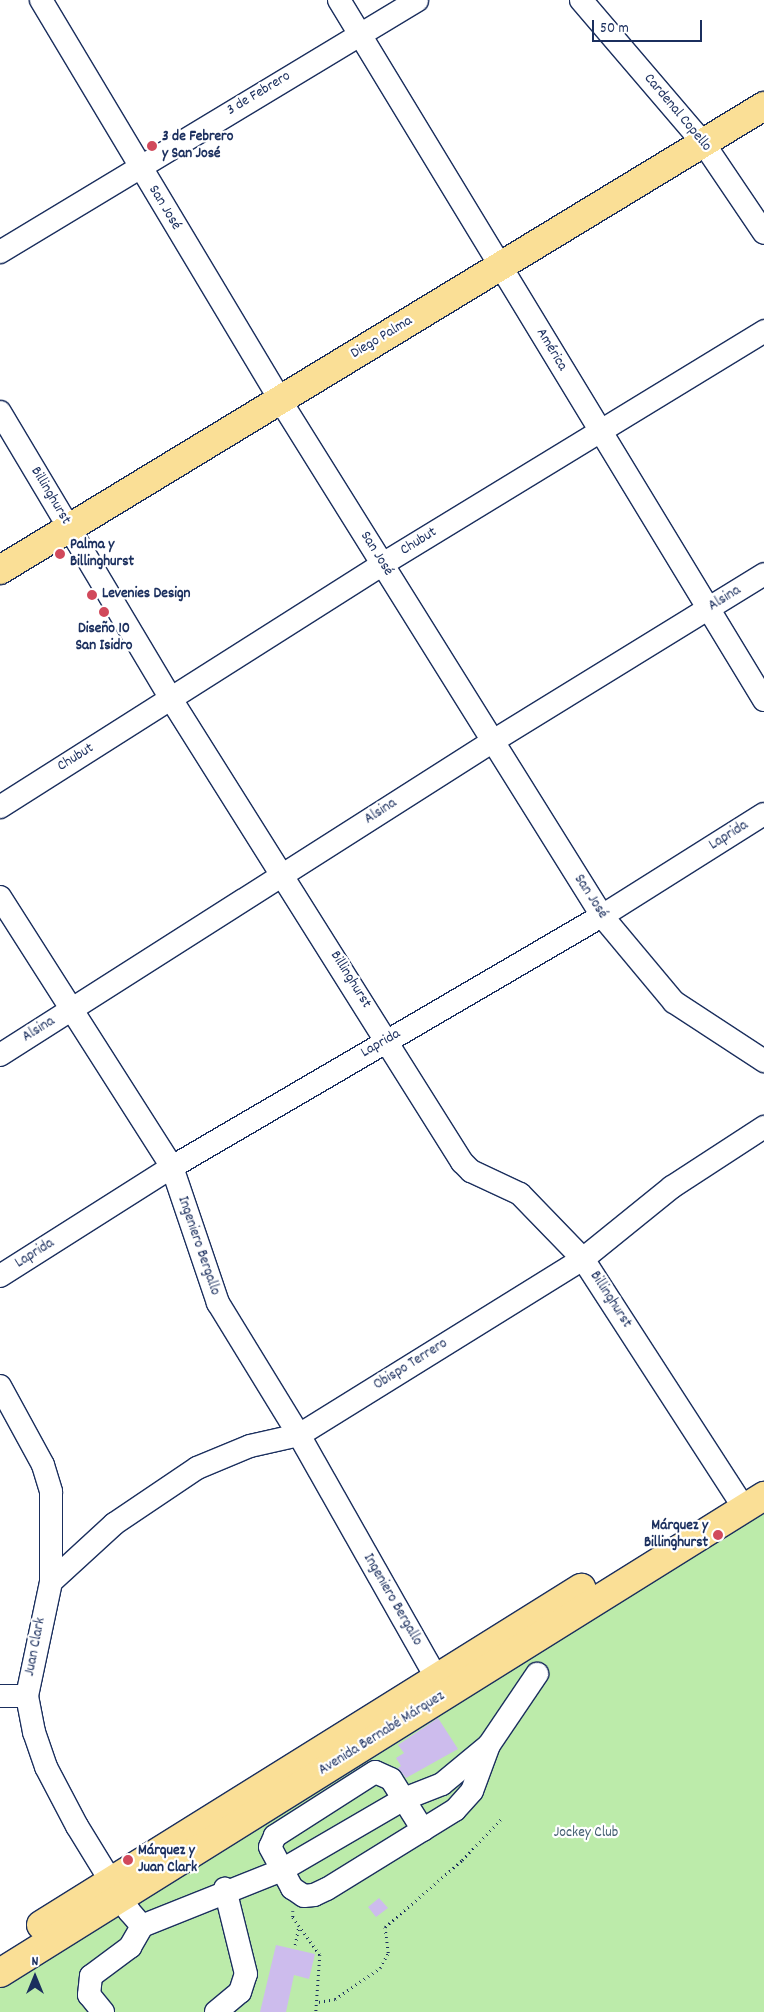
<!DOCTYPE html>
<html>
<head>
<meta charset="utf-8">
<style>
	body { margin:0 }
	#map { position:relative; width:764px; height:2012px; overflow:hidden; background:#fff; font-family:Dekko,sans-serif }
	div>[style] { position:absolute }
	.green>* { inset:0; background:#bcebaa }
	.building>* { inset:0; background:#cdbced }
	.path>* { height:2.5px; margin-top:-1.25px; transform-origin:0; background:repeating-linear-gradient(90deg,#1b2f5e 0 1px,transparent 0 5px) }
	.roads { filter:drop-shadow(1px 0 #1b2f5e) drop-shadow(-1px 0 #1b2f5e) drop-shadow(0 1px #1b2f5e) drop-shadow(0 -1px #1b2f5e) }
	.minor>* { height:22px; margin:-11px; padding:0 11px; transform-origin:11px; border-radius:11px; background:#fff }
	.major>* { height:28px; margin:-14px; padding:0 14px; transform-origin:14px; border-radius:14px; background:#fadf96 }
	.dots>* { width:14px; height:14px; translate:-50% -50%; box-sizing:border-box; border:2px solid #fff; border-radius:50% }
	span { translate:-50% -50%; white-space:nowrap; text-align:center; line-height:1.15; -webkit-text-stroke:4.5px #fff; paint-order:stroke }
	.street-label { font-size:15px; color:#1b2f5e }
	.poi-label { font-size:15px; color:#1b2f5e; font-weight:700 }
	.left { translate:0 -50%; text-align:left }
	.right { translate:-100% -50%; text-align:right }
	.park-label { font-size:15px; color:#435e71 }
	.north { position:absolute; left:10px; top:1952px; width:50px; height:50px; -webkit-text-stroke:4px #fff; paint-order:stroke; rotate:0deg; font-size:14px; font-weight:700; line-height:20px; text-align:center; color:#1b2f5e }
	.north::after { content:''; display:block; margin:auto; width:18px; height:22px; background:#1b2f5e; clip-path:polygon(50% 0,100% 100%,50% 72%,0 100%) }
	.scale { position:absolute; left:592px; top:20px; width:110px; height:22px; box-sizing:border-box; border:2px solid #1b2f5e; border-top:0; padding-left:6px; font-size:15px; line-height:18px; white-space:nowrap; color:#1b2f5e; -webkit-text-stroke:4px #fff; paint-order:stroke }
</style>
</head>
<body>
<div id="map">
	<div class="green">
		<div style="clip-path:polygon(764px 1512px,764px 2012px,0 2012px,0 1977px,162px 1887px)"></div>
	</div>
	<div class="building">
		<div style="clip-path:polygon(438px 1718px,458px 1749px,406px 1778px,398px 1768px,401px 1766px,396px 1758px,404px 1753px,398px 1745px)"></div>
		<div style="clip-path:polygon(379px 1898px,388px 1908px,376px 1917px,368px 1907px)"></div>
		<div style="clip-path:polygon(276px 1945px,315px 1954px,309px 1979px,294px 1975px,286px 2012px,260px 2012px)"></div>
	</div>
	<div class="path">
		<div style="left:293px;top:1911px;width:6px;rotate:90deg"></div>
		<div style="left:293px;top:1917px;width:47px;rotate:54.6deg"></div>
		<div style="left:320px;top:1955px;width:57px;rotate:94deg"></div>
		<div style="left:295px;top:1945px;width:20px;rotate:-79deg"></div>
		<div style="left:319px;top:2002px;width:16px;rotate:-11deg"></div>
		<div style="left:335px;top:1999px;width:55px;rotate:-34.6deg"></div>
		<div style="left:380px;top:1968px;width:17px;rotate:-62deg"></div>
		<div style="left:388px;top:1953px;width:26px;rotate:-97deg"></div>
		<div style="left:385px;top:1927px;width:102px;rotate:-41deg"></div>
		<div style="left:462px;top:1860px;width:58px;rotate:-46.4deg"></div>
	</div>
	<div class="roads">
		<div class="minor">
			<div style="left:41px;top:0;width:466px;rotate:59.1deg"></div>
			<div style="left:280px;top:400px;width:608px;rotate:58.03deg"></div>
			<div style="left:602px;top:916px;width:112px;rotate:50.1deg"></div>
			<div style="left:674px;top:1002px;width:108px;rotate:33.2deg"></div>
			<div style="left:339px;top:0;width:819px;rotate:58.74deg"></div>
			<div style="left:581px;top:0;width:189px;rotate:49.5deg"></div>
			<div style="left:704px;top:144px;width:107px;rotate:56deg"></div>
			<div style="left:0;top:252px;width:487px;rotate:-31.1deg"></div>
			<div style="left:0;top:412px;width:334px;rotate:59.2deg"></div>
			<div style="left:171px;top:699px;width:547px;rotate:57.85deg"></div>
			<div style="left:462px;top:1162px;width:13px;rotate:45deg"></div>
			<div style="left:471px;top:1171px;width:54px;rotate:25.1deg"></div>
			<div style="left:520px;top:1194px;width:91px;rotate:45.9deg"></div>
			<div style="left:583px;top:1259px;width:297px;rotate:57.1deg"></div>
			<div style="left:0;top:807px;width:454px;rotate:-32.4deg"></div>
			<div style="left:383px;top:564px;width:447px;rotate:-31.4deg"></div>
			<div style="left:0;top:897px;width:320px;rotate:57.5deg"></div>
			<div style="left:172px;top:1167px;width:144px;rotate:71.3deg"></div>
			<div style="left:218px;top:1303px;width:155px;rotate:58.5deg"></div>
			<div style="left:299px;top:1435px;width:278px;rotate:60.5deg"></div>
			<div style="left:0;top:1055px;width:585px;rotate:-32.49deg"></div>
			<div style="left:493px;top:741px;width:318px;rotate:-31.6deg"></div>
			<div style="left:0;top:1276px;width:204px;rotate:-32.4deg"></div>
			<div style="left:172px;top:1167px;width:498px;rotate:-30.3deg"></div>
			<div style="left:602px;top:916px;width:191px;rotate:-32.2deg"></div>
			<div style="left:0;top:1386px;width:90px;rotate:61.4deg"></div>
			<div style="left:43px;top:1465px;width:28px;rotate:73deg"></div>
			<div style="left:51px;top:1492px;width:90px;rotate:90deg"></div>
			<div style="left:51px;top:1582px;width:116px;rotate:101.9deg"></div>
			<div style="left:27px;top:1696px;width:37px;rotate:79deg"></div>
			<div style="left:34px;top:1732px;width:37px;rotate:71deg"></div>
			<div style="left:46px;top:1767px;width:67px;rotate:62.3deg"></div>
			<div style="left:77px;top:1826px;width:100px;rotate:58.5deg"></div>
			<div style="left:129px;top:1911px;width:20px;rotate:49deg"></div>
			<div style="left:51px;top:1582px;width:86px;rotate:-42.6deg"></div>
			<div style="left:114px;top:1524px;width:100px;rotate:-34deg"></div>
			<div style="left:197px;top:1468px;width:57px;rotate:-22.5deg"></div>
			<div style="left:250px;top:1446px;width:50px;rotate:-12.7deg"></div>
			<div style="left:299px;top:1435px;width:334px;rotate:-31.8deg"></div>
			<div style="left:583px;top:1259px;width:114px;rotate:-39deg"></div>
			<div style="left:672px;top:1187px;width:110px;rotate:-33.1deg"></div>
			<div style="left:0;top:1696px;width:27px"></div>
			<div style="left:423px;top:1830px;width:60px;rotate:-122.1deg"></div>
			<div style="left:391px;top:1779px;width:17px;rotate:-156deg"></div>
			<div style="left:375px;top:1772px;width:119px;rotate:147.4deg"></div>
			<div style="left:275px;top:1836px;width:12px;rotate:114deg"></div>
			<div style="left:270px;top:1847px;width:47px;rotate:61.8deg"></div>
			<div style="left:292px;top:1888px;width:14px;rotate:34deg"></div>
			<div style="left:304px;top:1896px;width:10px;rotate:-6deg"></div>
			<div style="left:314px;top:1895px;width:14px;rotate:-25deg"></div>
			<div style="left:327px;top:1889px;width:150px;rotate:-31.7deg"></div>
			<div style="left:455px;top:1810px;width:25px;rotate:-48deg"></div>
			<div style="left:472px;top:1791px;width:49px;rotate:-69.7deg"></div>
			<div style="left:489px;top:1745px;width:86px;rotate:-55.9deg"></div>
			<div style="left:103px;top:2012px;width:22px;rotate:-129deg"></div>
			<div style="left:89px;top:1995px;width:19px;rotate:-84deg"></div>
			<div style="left:91px;top:1976px;width:49px;rotate:-36.6deg"></div>
			<div style="left:130px;top:1947px;width:24px;rotate:-60deg"></div>
			<div style="left:142px;top:1926px;width:151px;rotate:-21.8deg"></div>
			<div style="left:282px;top:1870px;width:141px;rotate:-30.2deg"></div>
			<div style="left:404px;top:1799px;width:41px;rotate:-21.5deg"></div>
			<div style="left:442px;top:1784px;width:60px;rotate:-39.6deg"></div>
			<div style="left:216px;top:2012px;width:31px;rotate:-40deg"></div>
			<div style="left:240px;top:1992px;width:19px;rotate:-72deg"></div>
			<div style="left:246px;top:1974px;width:88px;rotate:-103.9deg"></div>
		</div>
		<div class="major">
			<div style="left:0;top:570px;width:894px;rotate:-31.27deg"></div>
			<div style="left:41px;top:1925px;width:637px;rotate:-31.97deg"></div>
			<div style="left:0;top:1973px;width:901px;rotate:-31.98deg"></div>
		</div>
	</div>
	<div class="dots">
		<div style="left:152px;top:146px;background:#d1495b"></div>
		<div style="left:60px;top:554px;background:#d1495b"></div>
		<div style="left:92px;top:595px;background:#d1495b"></div>
		<div style="left:104px;top:612px;background:#d1495b"></div>
		<div style="left:718px;top:1535px;background:#d1495b"></div>
		<div style="left:128px;top:1860px;background:#d1495b"></div>
	</div>
	<div class="street-label">
		<span style="left:259px;top:94px;rotate:-31deg">3 de Febrero</span>
		<span style="left:677px;top:113px;rotate:50deg">Cardenal Copello</span>
		<span style="left:164px;top:208px;rotate:59deg">San José</span>
		<span style="left:382px;top:338px;rotate:-31deg">Diego Palma</span>
		<span style="left:551px;top:350px;rotate:59deg">América</span>
		<span style="left:50px;top:496px;rotate:59deg">Billinghurst</span>
		<span style="left:419px;top:542px;rotate:-32deg">Chubut</span>
		<span style="left:376px;top:554px;rotate:58deg">San José</span>
		<span style="left:725px;top:599px;rotate:-32deg">Alsina</span>
		<span style="left:76px;top:758px;rotate:-32deg">Chubut</span>
		<span style="left:381px;top:812px;rotate:-33deg">Alsina</span>
		<span style="left:729px;top:836px;rotate:-32deg">Laprida</span>
		<span style="left:590px;top:897px;rotate:57deg">San José</span>
		<span style="left:350px;top:980px;rotate:58deg">Billinghurst</span>
		<span style="left:39px;top:1030px;rotate:-32deg">Alsina</span>
		<span style="left:381px;top:1044px;rotate:-30deg">Laprida</span>
		<span style="left:198px;top:1246px;rotate:71deg">Ingeniero Bergallo</span>
		<span style="left:35px;top:1254px;rotate:-32deg">Laprida</span>
		<span style="left:610px;top:1300px;rotate:57deg">Billinghurst</span>
		<span style="left:411px;top:1365px;rotate:-32deg">Obispo Terrero</span>
		<span style="left:392px;top:1600px;rotate:60deg">Ingeniero Bergallo</span>
		<span style="left:36px;top:1647px;rotate:-79deg">Juan Clark</span>
		<span style="left:382px;top:1734px;rotate:-32deg">Avenida Bernabé Márquez</span>
	</div>
	<div class="poi-label">
		<span class="left" style="left:162px;top:146px">3 de Febrero<br>y San José</span>
		<span class="left" style="left:70px;top:554px">Palma y<br>Billinghurst</span>
		<span class="left" style="left:102px;top:595px">Levenies Design</span>
		<span style="left:104px;top:638px">Diseño 10<br>San Isidro</span>
		<span class="right" style="left:708px;top:1535px">Márquez y<br>Billinghurst</span>
		<span class="left" style="left:138px;top:1860px">Márquez y<br>Juan Clark</span>
	</div>
	<div class="park-label">
		<span style="left:586px;top:1834px">Jockey Club</span>
	</div>
	<div class="north">N</div>
	<div class="scale">50 m</div>
</div>
</body>
</html>
